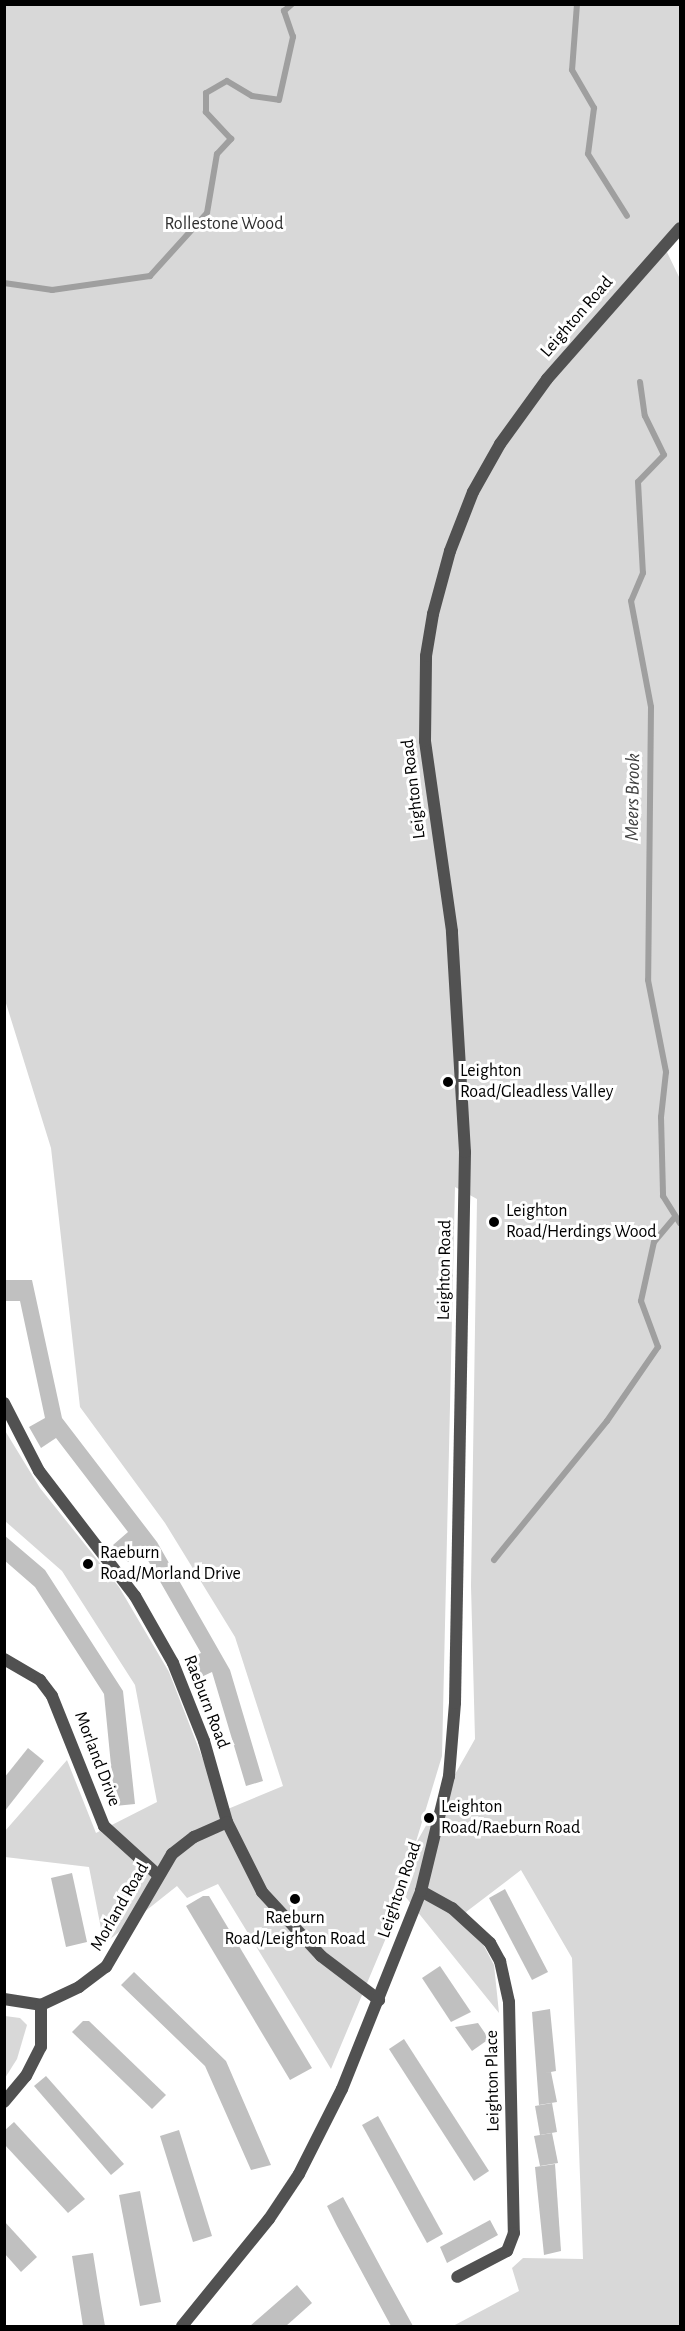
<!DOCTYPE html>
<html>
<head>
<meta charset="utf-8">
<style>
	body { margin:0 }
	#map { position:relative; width:685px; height:2331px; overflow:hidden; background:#fff; font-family:"Alegreya Sans",sans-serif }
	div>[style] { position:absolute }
	.green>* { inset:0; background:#d8d8d8 }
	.stream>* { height:6px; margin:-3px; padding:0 3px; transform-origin:3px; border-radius:3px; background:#9f9f9f }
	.building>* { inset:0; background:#c0c0c0 }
	.minor>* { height:12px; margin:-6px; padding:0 6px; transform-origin:6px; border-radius:6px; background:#515151 }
	.tertiary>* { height:12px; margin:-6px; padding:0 6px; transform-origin:6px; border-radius:6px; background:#515151 }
	.dots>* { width:16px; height:16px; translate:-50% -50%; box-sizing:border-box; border:3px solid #fff; border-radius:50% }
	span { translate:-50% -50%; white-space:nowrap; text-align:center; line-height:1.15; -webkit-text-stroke:6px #fff; paint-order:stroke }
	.park-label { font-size:18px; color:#2f2f2f }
	.street-label { font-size:18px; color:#000 }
	.poi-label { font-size:18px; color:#000 }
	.left { translate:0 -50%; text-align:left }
	.water-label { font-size:20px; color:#404040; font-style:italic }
	.frame { position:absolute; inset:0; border:6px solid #000; pointer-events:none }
</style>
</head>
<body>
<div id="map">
	<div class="green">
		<div style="clip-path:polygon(evenodd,5px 5px,680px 5px,680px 226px,666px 250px,680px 279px,680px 2326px,453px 2326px,519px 2291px,512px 2268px,523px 2258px,583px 2259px,572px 1958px,521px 1870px,466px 1912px,494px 1965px,499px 2013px,404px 1895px,331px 2069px,218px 1884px,187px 1898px,177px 1886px,104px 1944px,89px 1867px,5px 1857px,5px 1831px,67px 1760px,96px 1833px,157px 1802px,135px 1685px,62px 1571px,5px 1521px,4px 1429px,40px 1488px,119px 1587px,169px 1672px,223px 1811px,283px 1786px,235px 1637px,165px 1523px,80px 1407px,51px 1148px,5px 1000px,5px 5px,455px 1187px,477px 1199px,471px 1586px,475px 1739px,415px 1845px,442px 1756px,455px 1187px)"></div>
		<div style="clip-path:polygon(5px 2016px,20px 2018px,27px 2025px,17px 2059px,5px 2078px)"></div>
	</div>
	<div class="stream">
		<div style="left:577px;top:4px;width:66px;rotate:94.3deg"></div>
		<div style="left:572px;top:70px;width:44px;rotate:59.9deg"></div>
		<div style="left:594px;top:108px;width:46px;rotate:97.4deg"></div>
		<div style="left:588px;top:154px;width:73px;rotate:57.8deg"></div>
		<div style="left:4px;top:283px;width:49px;rotate:8.3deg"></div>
		<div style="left:52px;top:290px;width:99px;rotate:-8.1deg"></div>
		<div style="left:150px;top:276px;width:85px;rotate:-47.9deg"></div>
		<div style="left:207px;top:213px;width:60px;rotate:-80.4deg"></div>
		<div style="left:217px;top:154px;width:21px;rotate:-47deg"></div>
		<div style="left:231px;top:139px;width:37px;rotate:-133deg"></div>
		<div style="left:206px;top:112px;width:19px;rotate:-90deg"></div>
		<div style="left:206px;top:93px;width:24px;rotate:-30deg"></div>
		<div style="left:227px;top:81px;width:29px;rotate:31deg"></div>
		<div style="left:252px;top:96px;width:27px;rotate:8deg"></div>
		<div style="left:279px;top:100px;width:65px;rotate:-77.5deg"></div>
		<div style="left:293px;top:37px;width:28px;rotate:-109deg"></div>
		<div style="left:284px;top:11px;width:11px;rotate:-41deg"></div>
		<div style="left:640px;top:382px;width:34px;rotate:82deg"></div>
		<div style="left:645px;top:416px;width:43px;rotate:64deg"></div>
		<div style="left:664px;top:455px;width:37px;rotate:134deg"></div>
		<div style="left:638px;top:482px;width:91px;rotate:86.9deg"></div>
		<div style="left:643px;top:573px;width:30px;rotate:113deg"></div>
		<div style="left:631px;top:601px;width:108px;rotate:79.3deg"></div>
		<div style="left:651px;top:707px;width:273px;rotate:90.6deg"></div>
		<div style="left:648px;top:980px;width:94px;rotate:78.9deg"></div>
		<div style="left:666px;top:1072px;width:45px;rotate:96.3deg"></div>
		<div style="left:661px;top:1117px;width:79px;rotate:88.5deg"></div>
		<div style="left:663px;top:1196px;width:32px;rotate:58deg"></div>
		<div style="left:494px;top:1560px;width:179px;rotate:-50.9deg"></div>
		<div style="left:607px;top:1421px;width:90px;rotate:-55.4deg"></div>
		<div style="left:658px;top:1347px;width:49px;rotate:-110.3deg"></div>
		<div style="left:641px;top:1301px;width:60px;rotate:-77.6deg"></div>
		<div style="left:654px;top:1242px;width:33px;rotate:-50deg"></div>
	</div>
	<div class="building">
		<div style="clip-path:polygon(4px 1280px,32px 1280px,62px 1418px,157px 1542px,230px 1670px,263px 1781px,246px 1786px,212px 1672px,197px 1679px,187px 1659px,201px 1653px,142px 1550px,128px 1562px,113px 1545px,128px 1532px,56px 1438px,41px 1448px,29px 1427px,45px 1418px,20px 1301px,4px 1301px)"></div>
		<div style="clip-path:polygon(4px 1535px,45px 1570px,123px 1691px,135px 1804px,115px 1806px,104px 1694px,35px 1587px,4px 1560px)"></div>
		<div style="clip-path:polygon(28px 1748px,44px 1761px,4px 1812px,4px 1778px)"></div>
		<div style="clip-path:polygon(72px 1873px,87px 1942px,66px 1947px,51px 1878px)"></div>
		<div style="clip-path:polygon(505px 1889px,548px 1972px,532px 1980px,489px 1898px)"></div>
		<div style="clip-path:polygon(203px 1896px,209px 1896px,312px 2068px,290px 2080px,186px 1906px)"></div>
		<div style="clip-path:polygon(440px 1966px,471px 2012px,451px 2022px,422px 1978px)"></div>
		<div style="clip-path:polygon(134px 1972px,226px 2061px,271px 2165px,251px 2170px,205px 2066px,121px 1985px)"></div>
		<div style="clip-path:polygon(550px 2009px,556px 2071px,540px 2074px,551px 2072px,557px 2102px,539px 2105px,532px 2012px)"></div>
		<div style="clip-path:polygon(83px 2021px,89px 2021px,166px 2095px,152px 2109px,72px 2032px)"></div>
		<div style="clip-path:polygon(478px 2023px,489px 2039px,472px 2051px,455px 2027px)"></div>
		<div style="clip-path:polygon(404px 2039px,489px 2171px,474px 2181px,389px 2049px)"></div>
		<div style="clip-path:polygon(46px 2076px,124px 2164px,111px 2175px,34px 2086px)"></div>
		<div style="clip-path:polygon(552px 2103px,557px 2132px,540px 2135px,535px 2106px)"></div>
		<div style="clip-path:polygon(378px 2116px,443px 2234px,427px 2243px,362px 2125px)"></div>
		<div style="clip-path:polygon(14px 2122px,85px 2199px,68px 2213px,4px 2144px,4px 2131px)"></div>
		<div style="clip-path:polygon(179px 2130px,212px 2236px,193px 2242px,160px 2136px)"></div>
		<div style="clip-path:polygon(552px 2133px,558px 2163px,540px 2166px,534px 2136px)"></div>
		<div style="clip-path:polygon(555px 2164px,561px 2251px,544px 2255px,535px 2167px)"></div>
		<div style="clip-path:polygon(140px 2191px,161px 2302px,140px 2306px,119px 2195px)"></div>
		<div style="clip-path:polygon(343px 2197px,386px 2277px,413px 2326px,391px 2326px,337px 2226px,327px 2206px)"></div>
		<div style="clip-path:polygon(490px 2220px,498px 2235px,447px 2263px,440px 2247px)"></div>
		<div style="clip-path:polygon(4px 2221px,37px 2257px,21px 2272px,4px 2253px)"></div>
		<div style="clip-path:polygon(93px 2253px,100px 2297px,105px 2326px,83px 2326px,72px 2256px)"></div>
		<div style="clip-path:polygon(297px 2285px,312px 2303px,286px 2326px,250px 2326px)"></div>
	</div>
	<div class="minor">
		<div style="left:4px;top:1403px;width:76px;rotate:62.8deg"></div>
		<div style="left:39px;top:1471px;width:158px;rotate:52.5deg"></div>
		<div style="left:135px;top:1596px;width:77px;rotate:60.4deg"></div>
		<div style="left:173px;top:1663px;width:84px;rotate:68.3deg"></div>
		<div style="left:204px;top:1741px;width:84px;rotate:74.1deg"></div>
		<div style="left:227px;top:1822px;width:78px;rotate:63.4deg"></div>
		<div style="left:262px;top:1892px;width:87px;rotate:47.3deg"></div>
		<div style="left:321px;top:1956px;width:73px;rotate:37.2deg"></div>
		<div style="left:4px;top:1659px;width:42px;rotate:30.3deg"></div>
		<div style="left:40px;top:1680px;width:20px;rotate:53deg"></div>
		<div style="left:52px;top:1696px;width:140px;rotate:68.2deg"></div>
		<div style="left:104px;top:1826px;width:72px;rotate:42.2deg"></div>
		<div style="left:421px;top:1891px;width:35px;rotate:29deg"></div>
		<div style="left:452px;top:1908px;width:52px;rotate:42.6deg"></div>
		<div style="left:490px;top:1943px;width:21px;rotate:61deg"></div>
		<div style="left:500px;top:1961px;width:42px;rotate:77.6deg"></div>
		<div style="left:509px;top:2002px;width:231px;rotate:88.8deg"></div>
		<div style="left:514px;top:2233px;width:19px;rotate:111deg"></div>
		<div style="left:507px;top:2251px;width:56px;rotate:152.5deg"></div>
		<div style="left:4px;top:1999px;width:37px;rotate:9deg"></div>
		<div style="left:41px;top:2005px;width:42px;rotate:-25.3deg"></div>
		<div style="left:79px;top:1987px;width:34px;rotate:-37deg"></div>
		<div style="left:106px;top:1967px;width:131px;rotate:-59.7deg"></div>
		<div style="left:172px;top:1854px;width:28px;rotate:-38deg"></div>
		<div style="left:194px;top:1837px;width:36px;rotate:-24deg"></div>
		<div style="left:4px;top:2102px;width:34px;rotate:-50deg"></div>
		<div style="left:26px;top:2076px;width:33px;rotate:-63deg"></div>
		<div style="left:41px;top:2047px;width:42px;rotate:-90deg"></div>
	</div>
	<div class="tertiary">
		<div style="left:182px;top:2326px;width:138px;rotate:-50.9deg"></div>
		<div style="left:269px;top:2219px;width:54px;rotate:-56.3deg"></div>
		<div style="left:299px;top:2174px;width:95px;rotate:-63.2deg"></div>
		<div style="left:342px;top:2089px;width:213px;rotate:-68.2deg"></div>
		<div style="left:421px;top:1891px;width:118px;rotate:-76.3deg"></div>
		<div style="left:449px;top:1776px;width:73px;rotate:-85.3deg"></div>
		<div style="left:455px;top:1703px;width:551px;rotate:-88.96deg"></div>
		<div style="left:465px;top:1152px;width:221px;rotate:-93.4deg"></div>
		<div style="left:452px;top:931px;width:192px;rotate:-98.1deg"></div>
		<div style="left:425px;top:741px;width:85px;rotate:-89.3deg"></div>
		<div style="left:426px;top:656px;width:43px;rotate:-80.5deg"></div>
		<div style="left:433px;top:614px;width:65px;rotate:-74.9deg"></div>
		<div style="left:450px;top:551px;width:63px;rotate:-68.7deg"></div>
		<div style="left:473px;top:492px;width:55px;rotate:-60.6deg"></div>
		<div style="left:500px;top:444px;width:80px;rotate:-54.1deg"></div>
		<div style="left:547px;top:379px;width:201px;rotate:-48.6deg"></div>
	</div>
	<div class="dots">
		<div style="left:448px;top:1082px;background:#000"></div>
		<div style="left:494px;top:1222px;background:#000"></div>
		<div style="left:88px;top:1564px;background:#000"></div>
		<div style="left:429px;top:1818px;background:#000"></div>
		<div style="left:295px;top:1899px;background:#000"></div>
	</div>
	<div class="park-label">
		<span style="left:224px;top:224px">Rollestone Wood</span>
	</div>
	<div class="street-label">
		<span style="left:577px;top:317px;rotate:-49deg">Leighton Road</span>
		<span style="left:414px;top:789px;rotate:-97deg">Leighton Road</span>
		<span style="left:445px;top:1270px;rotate:-89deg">Leighton Road</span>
		<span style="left:206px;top:1702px;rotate:69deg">Raeburn Road</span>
		<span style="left:97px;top:1759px;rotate:69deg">Morland Drive</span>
		<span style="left:400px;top:1890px;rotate:-71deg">Leighton Road</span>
		<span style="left:120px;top:1907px;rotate:-60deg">Morland Road</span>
		<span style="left:493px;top:2081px;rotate:-91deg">Leighton Place</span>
	</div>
	<div class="poi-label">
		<span class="left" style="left:460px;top:1082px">Leighton<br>Road/Gleadless Valley</span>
		<span class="left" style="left:506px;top:1222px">Leighton<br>Road/Herdings Wood</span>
		<span class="left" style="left:100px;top:1564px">Raeburn<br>Road/Morland Drive</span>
		<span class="left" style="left:441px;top:1818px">Leighton<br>Road/Raeburn Road</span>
		<span style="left:295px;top:1929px">Raeburn<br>Road/Leighton Road</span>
	</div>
	<div class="water-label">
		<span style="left:633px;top:797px;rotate:-89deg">Meers Brook</span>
	</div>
	<div class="frame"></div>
</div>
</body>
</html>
